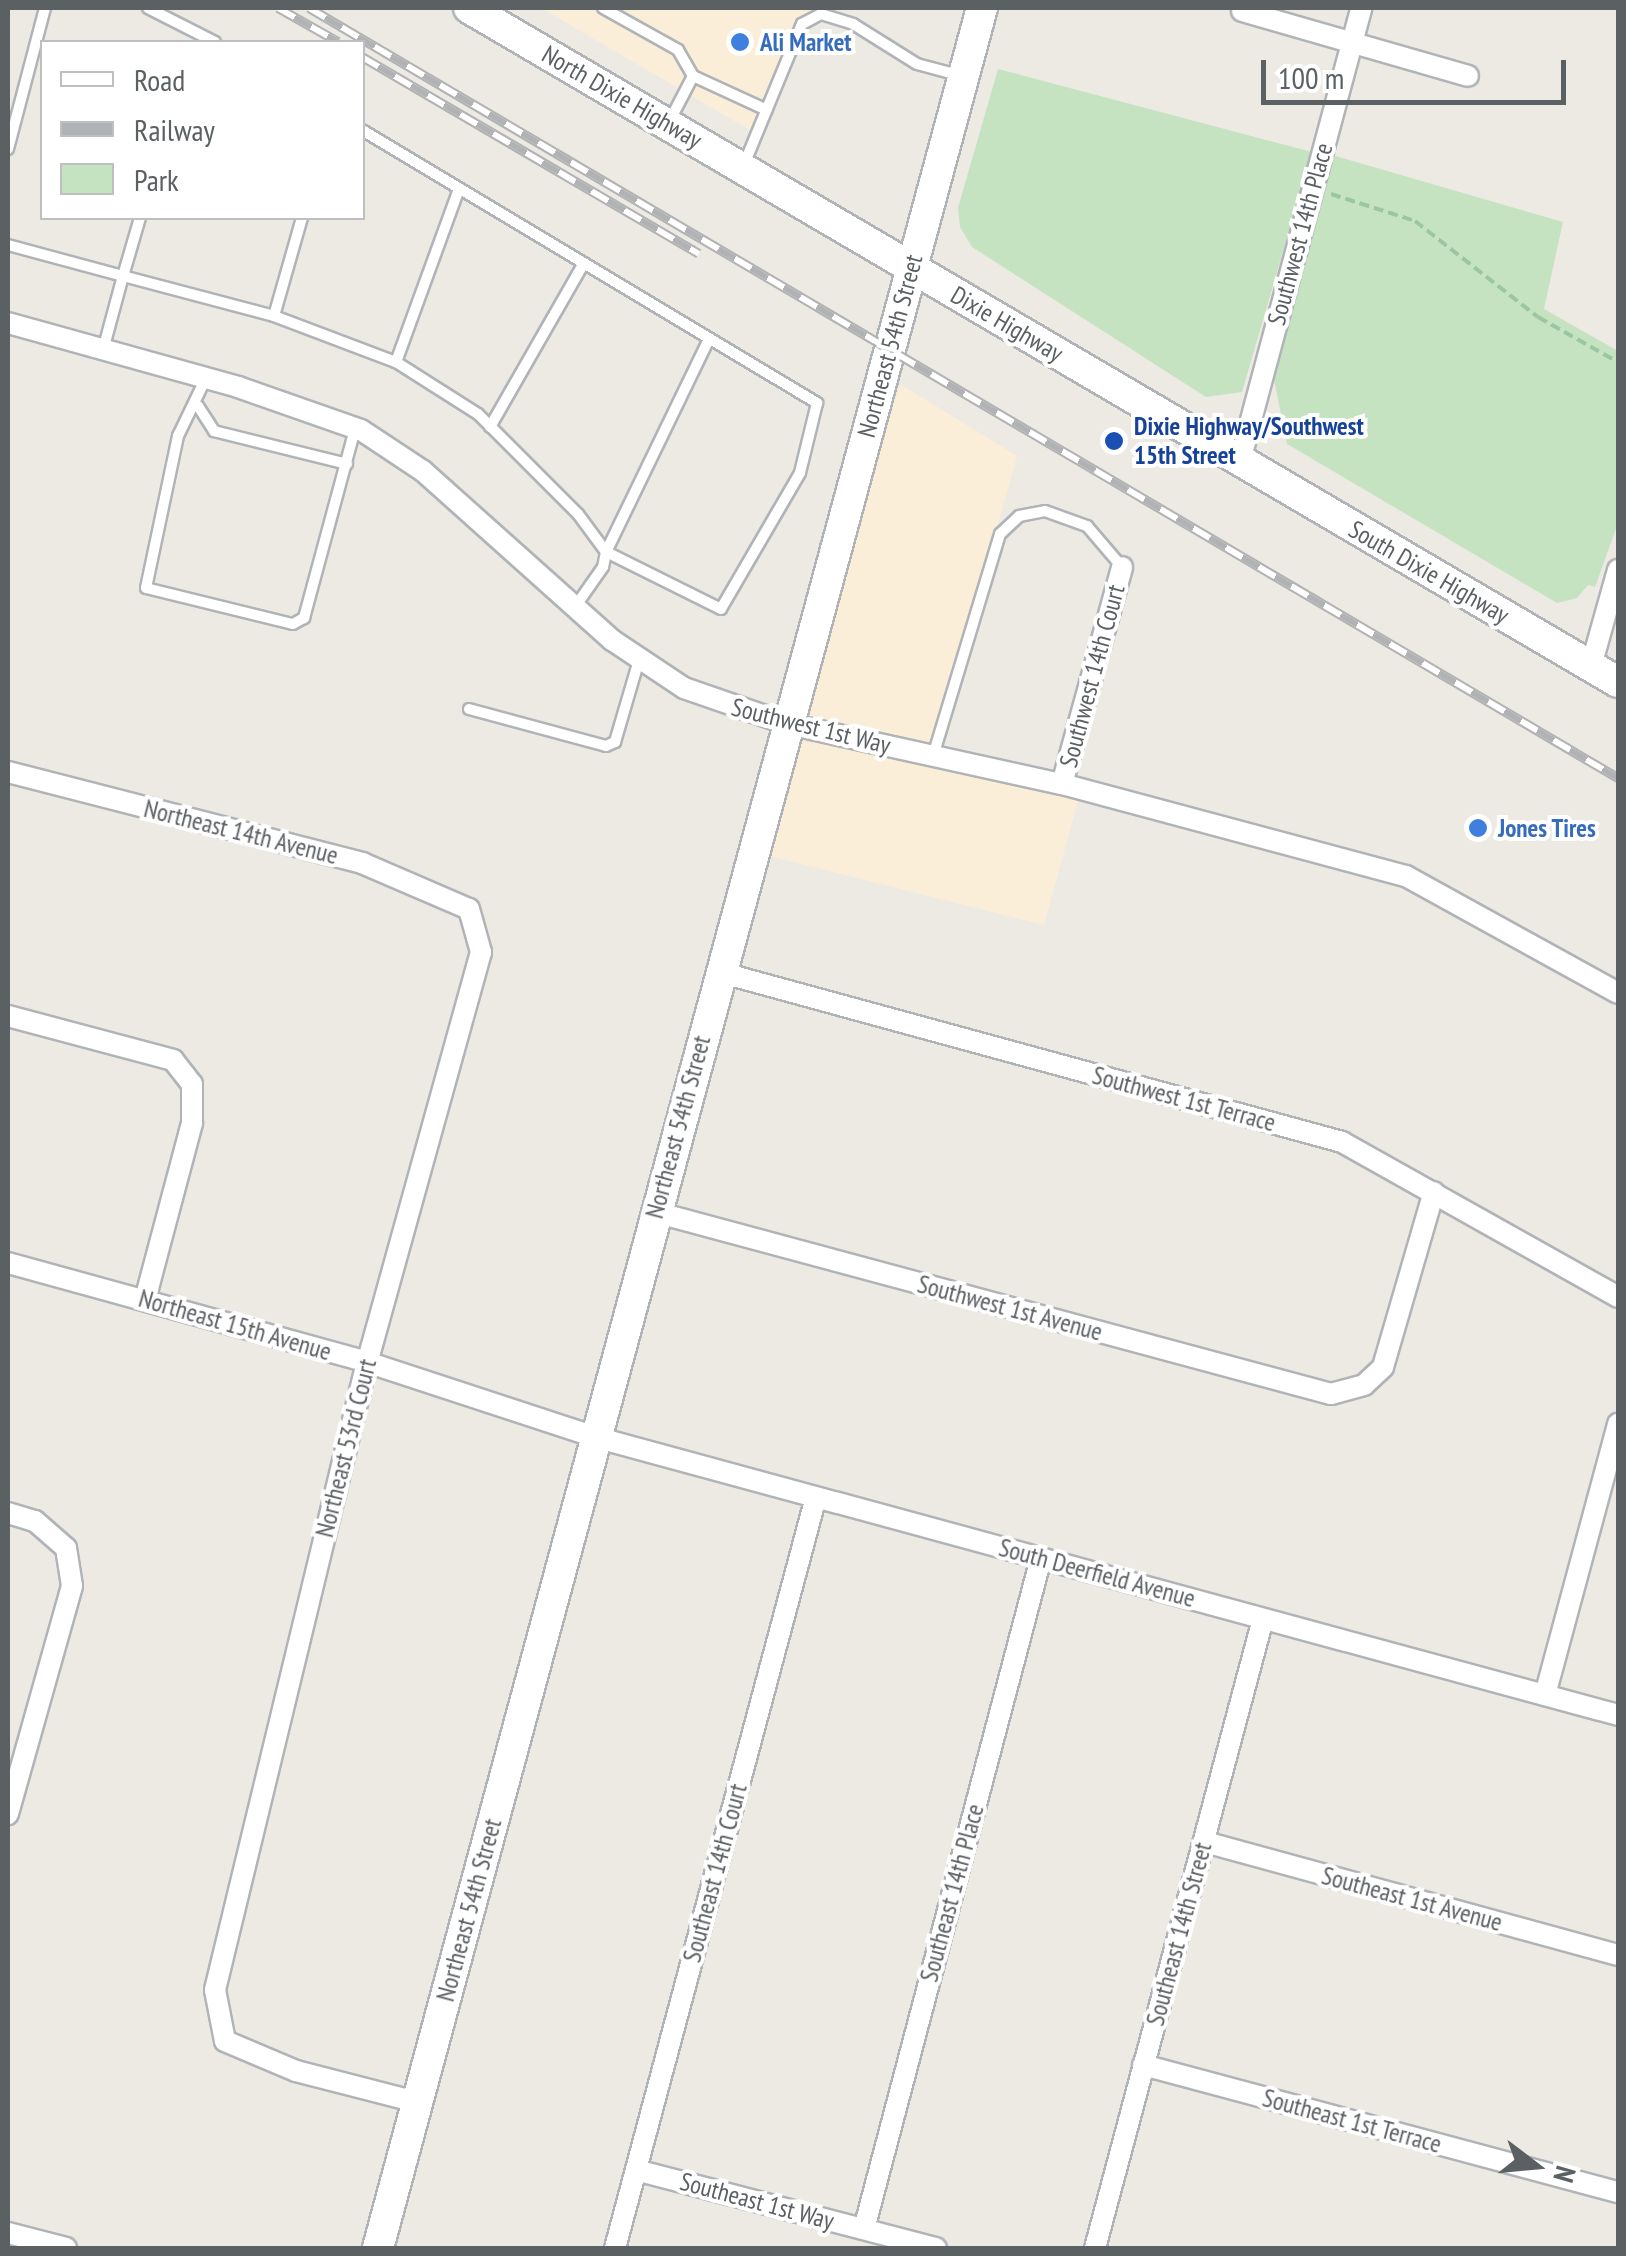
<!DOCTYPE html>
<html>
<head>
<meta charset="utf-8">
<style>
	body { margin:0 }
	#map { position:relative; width:1626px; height:2256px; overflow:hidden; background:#ede9e3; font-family:"PT Sans Narrow",sans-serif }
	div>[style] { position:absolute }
	.commercial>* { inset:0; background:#fbeed9 }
	.green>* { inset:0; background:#c6e3c1 }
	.path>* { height:4px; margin-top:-2px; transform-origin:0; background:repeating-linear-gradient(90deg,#9cc6a1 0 10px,transparent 0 15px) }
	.roads { filter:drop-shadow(2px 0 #b0b4b7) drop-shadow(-2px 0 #b0b4b7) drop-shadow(0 2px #b0b4b7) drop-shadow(0 -2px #b0b4b7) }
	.lane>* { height:10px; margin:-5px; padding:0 5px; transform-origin:5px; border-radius:5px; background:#fff }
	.street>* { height:20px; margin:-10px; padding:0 10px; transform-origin:10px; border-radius:10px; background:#fff }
	.secondary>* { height:30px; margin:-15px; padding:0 15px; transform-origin:15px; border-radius:15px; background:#fff }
	.rail>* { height:10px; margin-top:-5px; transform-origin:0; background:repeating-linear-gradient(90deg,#fff 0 19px,#b1b2b3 0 38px); box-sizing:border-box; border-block:2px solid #b1b2b3 }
	.dots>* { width:28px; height:28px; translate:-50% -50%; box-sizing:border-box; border:5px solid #fff; border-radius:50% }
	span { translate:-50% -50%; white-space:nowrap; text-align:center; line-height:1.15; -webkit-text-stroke:8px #fff; paint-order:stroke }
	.shop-label { font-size:25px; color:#366cbe; font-weight:700 }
	.left { translate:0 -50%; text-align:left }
	.street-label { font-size:25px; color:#5b6063 }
	.transit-label { font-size:25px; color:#164399; font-weight:700 }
	.frame { position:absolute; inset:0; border:10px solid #5b6063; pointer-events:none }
	.legend { position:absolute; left:40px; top:40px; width:325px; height:180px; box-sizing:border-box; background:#fff; border:2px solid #bdbfc1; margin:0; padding:12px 18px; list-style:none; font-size:30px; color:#5b6063 }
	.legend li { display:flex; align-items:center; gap:20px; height:50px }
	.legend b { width:50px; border:2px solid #bdbfc1 }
	.north { position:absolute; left:1486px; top:2116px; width:100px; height:100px; -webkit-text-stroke:8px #fff; paint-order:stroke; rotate:106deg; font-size:28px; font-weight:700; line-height:40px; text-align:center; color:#5b6063 }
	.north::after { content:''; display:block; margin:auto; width:35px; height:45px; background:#5b6063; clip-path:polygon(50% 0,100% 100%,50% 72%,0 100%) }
	.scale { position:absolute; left:1261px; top:60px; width:305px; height:45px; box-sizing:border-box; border:5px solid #5b6063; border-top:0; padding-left:12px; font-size:30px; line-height:35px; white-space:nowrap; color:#5b6063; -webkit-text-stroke:8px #fff; paint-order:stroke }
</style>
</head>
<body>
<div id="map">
	<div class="commercial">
		<div style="clip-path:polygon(541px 8px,820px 8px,801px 22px,755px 133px)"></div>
		<div style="clip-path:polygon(900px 384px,1017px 456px,932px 762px,1080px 794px,1044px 925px,761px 854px)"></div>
	</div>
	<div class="green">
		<div style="clip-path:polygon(998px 69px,1312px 152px,1242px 392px,1206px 397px,972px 247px,960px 227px,958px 208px)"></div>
		<div style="clip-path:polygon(1332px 155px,1563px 222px,1544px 309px,1618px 351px,1618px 523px,1595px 587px,1588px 585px,1577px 598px,1557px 603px,1287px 444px,1274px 379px)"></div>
	</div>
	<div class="path">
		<div style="left:1331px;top:194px;width:88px;rotate:17.8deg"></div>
		<div style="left:1415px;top:221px;width:156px;rotate:38deg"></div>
		<div style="left:1538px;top:317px;width:92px;rotate:29.4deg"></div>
	</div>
	<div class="roads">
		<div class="lane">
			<div style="left:148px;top:8px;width:75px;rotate:26.9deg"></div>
			<div style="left:603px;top:8px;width:86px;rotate:29.2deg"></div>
			<div style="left:678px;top:50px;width:30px;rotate:60deg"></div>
			<div style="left:669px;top:122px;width:52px;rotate:-62.4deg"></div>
			<div style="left:693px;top:76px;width:81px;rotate:24.7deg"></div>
			<div style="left:362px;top:130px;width:531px;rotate:30.96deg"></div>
			<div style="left:817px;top:403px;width:72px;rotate:103.7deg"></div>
			<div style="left:800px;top:473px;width:157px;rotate:120.2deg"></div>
			<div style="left:721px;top:609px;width:128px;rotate:-153.6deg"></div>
			<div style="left:606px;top:552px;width:15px;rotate:101deg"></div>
			<div style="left:603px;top:567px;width:49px;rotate:125deg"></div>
			<div style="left:8px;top:149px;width:146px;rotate:-75.3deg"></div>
			<div style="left:743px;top:167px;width:155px;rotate:-67.6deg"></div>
			<div style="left:802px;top:24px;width:21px;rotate:-28deg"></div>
			<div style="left:821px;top:14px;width:34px;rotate:17deg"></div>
			<div style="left:853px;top:24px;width:75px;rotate:32deg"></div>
			<div style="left:917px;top:64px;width:42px;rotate:15deg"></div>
			<div style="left:8px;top:245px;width:119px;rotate:15.1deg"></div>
			<div style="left:123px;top:276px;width:60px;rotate:-73.7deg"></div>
			<div style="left:274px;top:316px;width:130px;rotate:20.7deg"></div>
			<div style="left:396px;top:362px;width:97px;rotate:32.4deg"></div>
			<div style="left:478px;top:414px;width:141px;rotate:45deg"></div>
			<div style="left:578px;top:514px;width:47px;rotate:53.6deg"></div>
			<div style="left:606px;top:552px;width:234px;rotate:-64.2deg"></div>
			<div style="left:103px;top:350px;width:77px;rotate:-74.9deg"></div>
			<div style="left:123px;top:276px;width:156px;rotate:14.8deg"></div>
			<div style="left:274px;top:316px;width:102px;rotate:-74.1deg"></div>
			<div style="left:396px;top:362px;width:184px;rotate:-70deg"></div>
			<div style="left:206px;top:378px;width:64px;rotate:115.8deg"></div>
			<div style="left:178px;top:436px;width:155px;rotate:101.9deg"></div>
			<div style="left:146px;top:588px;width:151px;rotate:13.8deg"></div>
			<div style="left:293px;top:624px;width:13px;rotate:-29deg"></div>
			<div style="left:304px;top:618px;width:196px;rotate:-74.9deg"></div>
			<div style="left:198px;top:406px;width:30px;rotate:57deg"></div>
			<div style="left:214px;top:431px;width:137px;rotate:13.9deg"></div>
			<div style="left:490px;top:427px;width:189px;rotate:-60.2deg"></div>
			<div style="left:469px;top:709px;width:142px;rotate:15.1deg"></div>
			<div style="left:606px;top:746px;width:10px;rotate:-24deg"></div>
			<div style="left:615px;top:742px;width:85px;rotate:-73.7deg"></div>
			<div style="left:933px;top:756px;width:232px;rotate:-73.2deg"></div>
			<div style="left:1000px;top:534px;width:26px;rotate:-43deg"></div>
			<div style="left:1019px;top:516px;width:26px;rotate:-11deg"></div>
			<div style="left:1045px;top:511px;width:45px;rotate:19.7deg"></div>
			<div style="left:1087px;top:526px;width:54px;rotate:49.5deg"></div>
		</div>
		<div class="street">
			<div style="left:1242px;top:11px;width:235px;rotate:16deg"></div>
			<div style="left:8px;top:323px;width:239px;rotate:15.5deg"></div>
			<div style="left:238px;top:387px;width:130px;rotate:19.3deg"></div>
			<div style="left:361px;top:430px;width:74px;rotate:33.5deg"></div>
			<div style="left:423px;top:471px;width:254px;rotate:41.8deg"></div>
			<div style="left:612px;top:640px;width:87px;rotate:33.7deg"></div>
			<div style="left:684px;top:688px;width:110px;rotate:19.1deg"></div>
			<div style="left:788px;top:724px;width:280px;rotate:12.4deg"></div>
			<div style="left:1062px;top:784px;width:356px;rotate:15deg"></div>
			<div style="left:1406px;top:876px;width:242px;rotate:28.9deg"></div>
			<div style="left:1240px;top:461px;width:469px;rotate:-75deg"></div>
			<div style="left:1591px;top:666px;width:100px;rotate:-74.3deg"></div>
			<div style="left:8px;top:772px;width:366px;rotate:14.4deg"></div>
			<div style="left:362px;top:863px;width:116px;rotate:23.3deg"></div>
			<div style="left:469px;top:909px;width:45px;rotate:74.4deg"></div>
			<div style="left:481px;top:952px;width:426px;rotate:105.5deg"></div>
			<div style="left:367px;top:1362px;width:646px;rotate:103.61deg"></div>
			<div style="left:215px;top:1990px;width:52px;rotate:78.9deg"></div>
			<div style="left:225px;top:2041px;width:77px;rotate:22.9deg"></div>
			<div style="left:296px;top:2071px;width:125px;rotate:14.4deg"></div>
			<div style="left:1062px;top:784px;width:225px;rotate:-74.5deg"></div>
			<div style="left:719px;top:972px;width:646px;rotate:15.26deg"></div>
			<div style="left:1342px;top:1142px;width:317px;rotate:29.3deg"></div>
			<div style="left:8px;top:1016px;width:171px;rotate:14.9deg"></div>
			<div style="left:173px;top:1060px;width:31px;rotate:52deg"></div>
			<div style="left:192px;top:1084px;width:39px;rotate:90deg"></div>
			<div style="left:192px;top:1123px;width:183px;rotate:104.9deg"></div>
			<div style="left:655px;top:1212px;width:700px;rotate:15.07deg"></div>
			<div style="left:1331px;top:1394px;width:34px;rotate:-15deg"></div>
			<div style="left:1364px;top:1385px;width:26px;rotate:-43deg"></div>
			<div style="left:1383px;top:1367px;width:182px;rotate:-73.8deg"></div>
			<div style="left:8px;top:1263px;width:372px;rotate:15.4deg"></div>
			<div style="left:367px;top:1362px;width:240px;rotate:18.2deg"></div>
			<div style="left:595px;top:1437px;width:1060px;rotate:15.2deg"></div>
			<div style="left:8px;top:1513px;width:28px;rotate:17deg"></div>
			<div style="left:35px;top:1521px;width:41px;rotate:41.1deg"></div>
			<div style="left:66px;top:1548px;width:38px;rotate:81deg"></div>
			<div style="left:72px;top:1586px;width:237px;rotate:105.7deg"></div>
			<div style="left:1545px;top:1695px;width:281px;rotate:-74.9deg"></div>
			<div style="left:1205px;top:1842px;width:428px;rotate:15.3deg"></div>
			<div style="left:1143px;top:2065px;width:492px;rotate:15deg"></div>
			<div style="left:636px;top:2170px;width:310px;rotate:14.6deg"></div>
			<div style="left:864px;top:2229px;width:694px;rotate:-75.22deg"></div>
			<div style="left:8px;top:2233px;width:60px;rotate:14.5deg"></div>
			<div style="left:615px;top:2248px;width:777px;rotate:-75.02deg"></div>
			<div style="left:1095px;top:2248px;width:651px;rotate:-75.05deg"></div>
		</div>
		<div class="secondary">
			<div style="left:469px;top:8px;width:1332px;rotate:30.4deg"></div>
			<div style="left:378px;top:2248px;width:2320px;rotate:-74.91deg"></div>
		</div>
	</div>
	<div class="rail">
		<div style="left:278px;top:8px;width:69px;rotate:29.5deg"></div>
		<div style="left:309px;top:8px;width:1519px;rotate:30.47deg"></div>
		<div style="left:362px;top:57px;width:390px;rotate:30.3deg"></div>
	</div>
	<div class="dots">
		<div style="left:740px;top:42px;background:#3f7fe0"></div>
		<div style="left:1114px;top:441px;background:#1a4fb4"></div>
		<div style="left:1478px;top:828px;background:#3f7fe0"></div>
	</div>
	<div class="shop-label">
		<span class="left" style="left:760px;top:42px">Ali Market</span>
		<span class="left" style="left:1498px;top:828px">Jones Tires</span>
	</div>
	<div class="street-label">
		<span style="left:622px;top:97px;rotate:30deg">North Dixie Highway</span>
		<span style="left:1300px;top:234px;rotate:-75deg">Southwest 14th Place</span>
		<span style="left:1007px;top:324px;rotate:30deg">Dixie Highway</span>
		<span style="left:890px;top:346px;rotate:-75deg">Northeast 54th Street</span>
		<span style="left:1429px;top:572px;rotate:30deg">South Dixie Highway</span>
		<span style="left:1092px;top:676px;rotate:-75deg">Southwest 14th Court</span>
		<span style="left:811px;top:726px;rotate:14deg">Southwest 1st Way</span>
		<span style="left:241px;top:832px;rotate:14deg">Northeast 14th Avenue</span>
		<span style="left:1184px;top:1099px;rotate:15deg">Southwest 1st Terrace</span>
		<span style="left:678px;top:1127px;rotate:-75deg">Northeast 54th Street</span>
		<span style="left:1010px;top:1308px;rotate:15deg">Southwest 1st Avenue</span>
		<span style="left:235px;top:1325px;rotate:16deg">Northeast 15th Avenue</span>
		<span style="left:346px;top:1448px;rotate:-76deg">Northeast 53rd Court</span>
		<span style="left:1097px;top:1573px;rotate:15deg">South Deerfield Avenue</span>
		<span style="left:715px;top:1873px;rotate:-75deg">Southeast 14th Court</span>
		<span style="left:952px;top:1893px;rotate:-75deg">Southeast 14th Place</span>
		<span style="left:1412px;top:1899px;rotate:15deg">Southeast 1st Avenue</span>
		<span style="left:469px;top:1910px;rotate:-75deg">Northeast 54th Street</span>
		<span style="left:1179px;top:1934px;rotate:-75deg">Southeast 14th Street</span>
		<span style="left:1352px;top:2121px;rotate:15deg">Southeast 1st Terrace</span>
		<span style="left:757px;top:2201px;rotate:15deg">Southeast 1st Way</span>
	</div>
	<div class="transit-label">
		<span class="left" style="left:1134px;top:441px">Dixie Highway/Southwest<br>15th Street</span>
	</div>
	<div class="frame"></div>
	<ul class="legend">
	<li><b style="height:12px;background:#fff"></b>Road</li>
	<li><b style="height:12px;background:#b1b2b3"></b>Railway</li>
	<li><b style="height:28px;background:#c6e3c1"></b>Park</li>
	</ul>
	<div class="north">N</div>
	<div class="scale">100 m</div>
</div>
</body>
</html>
